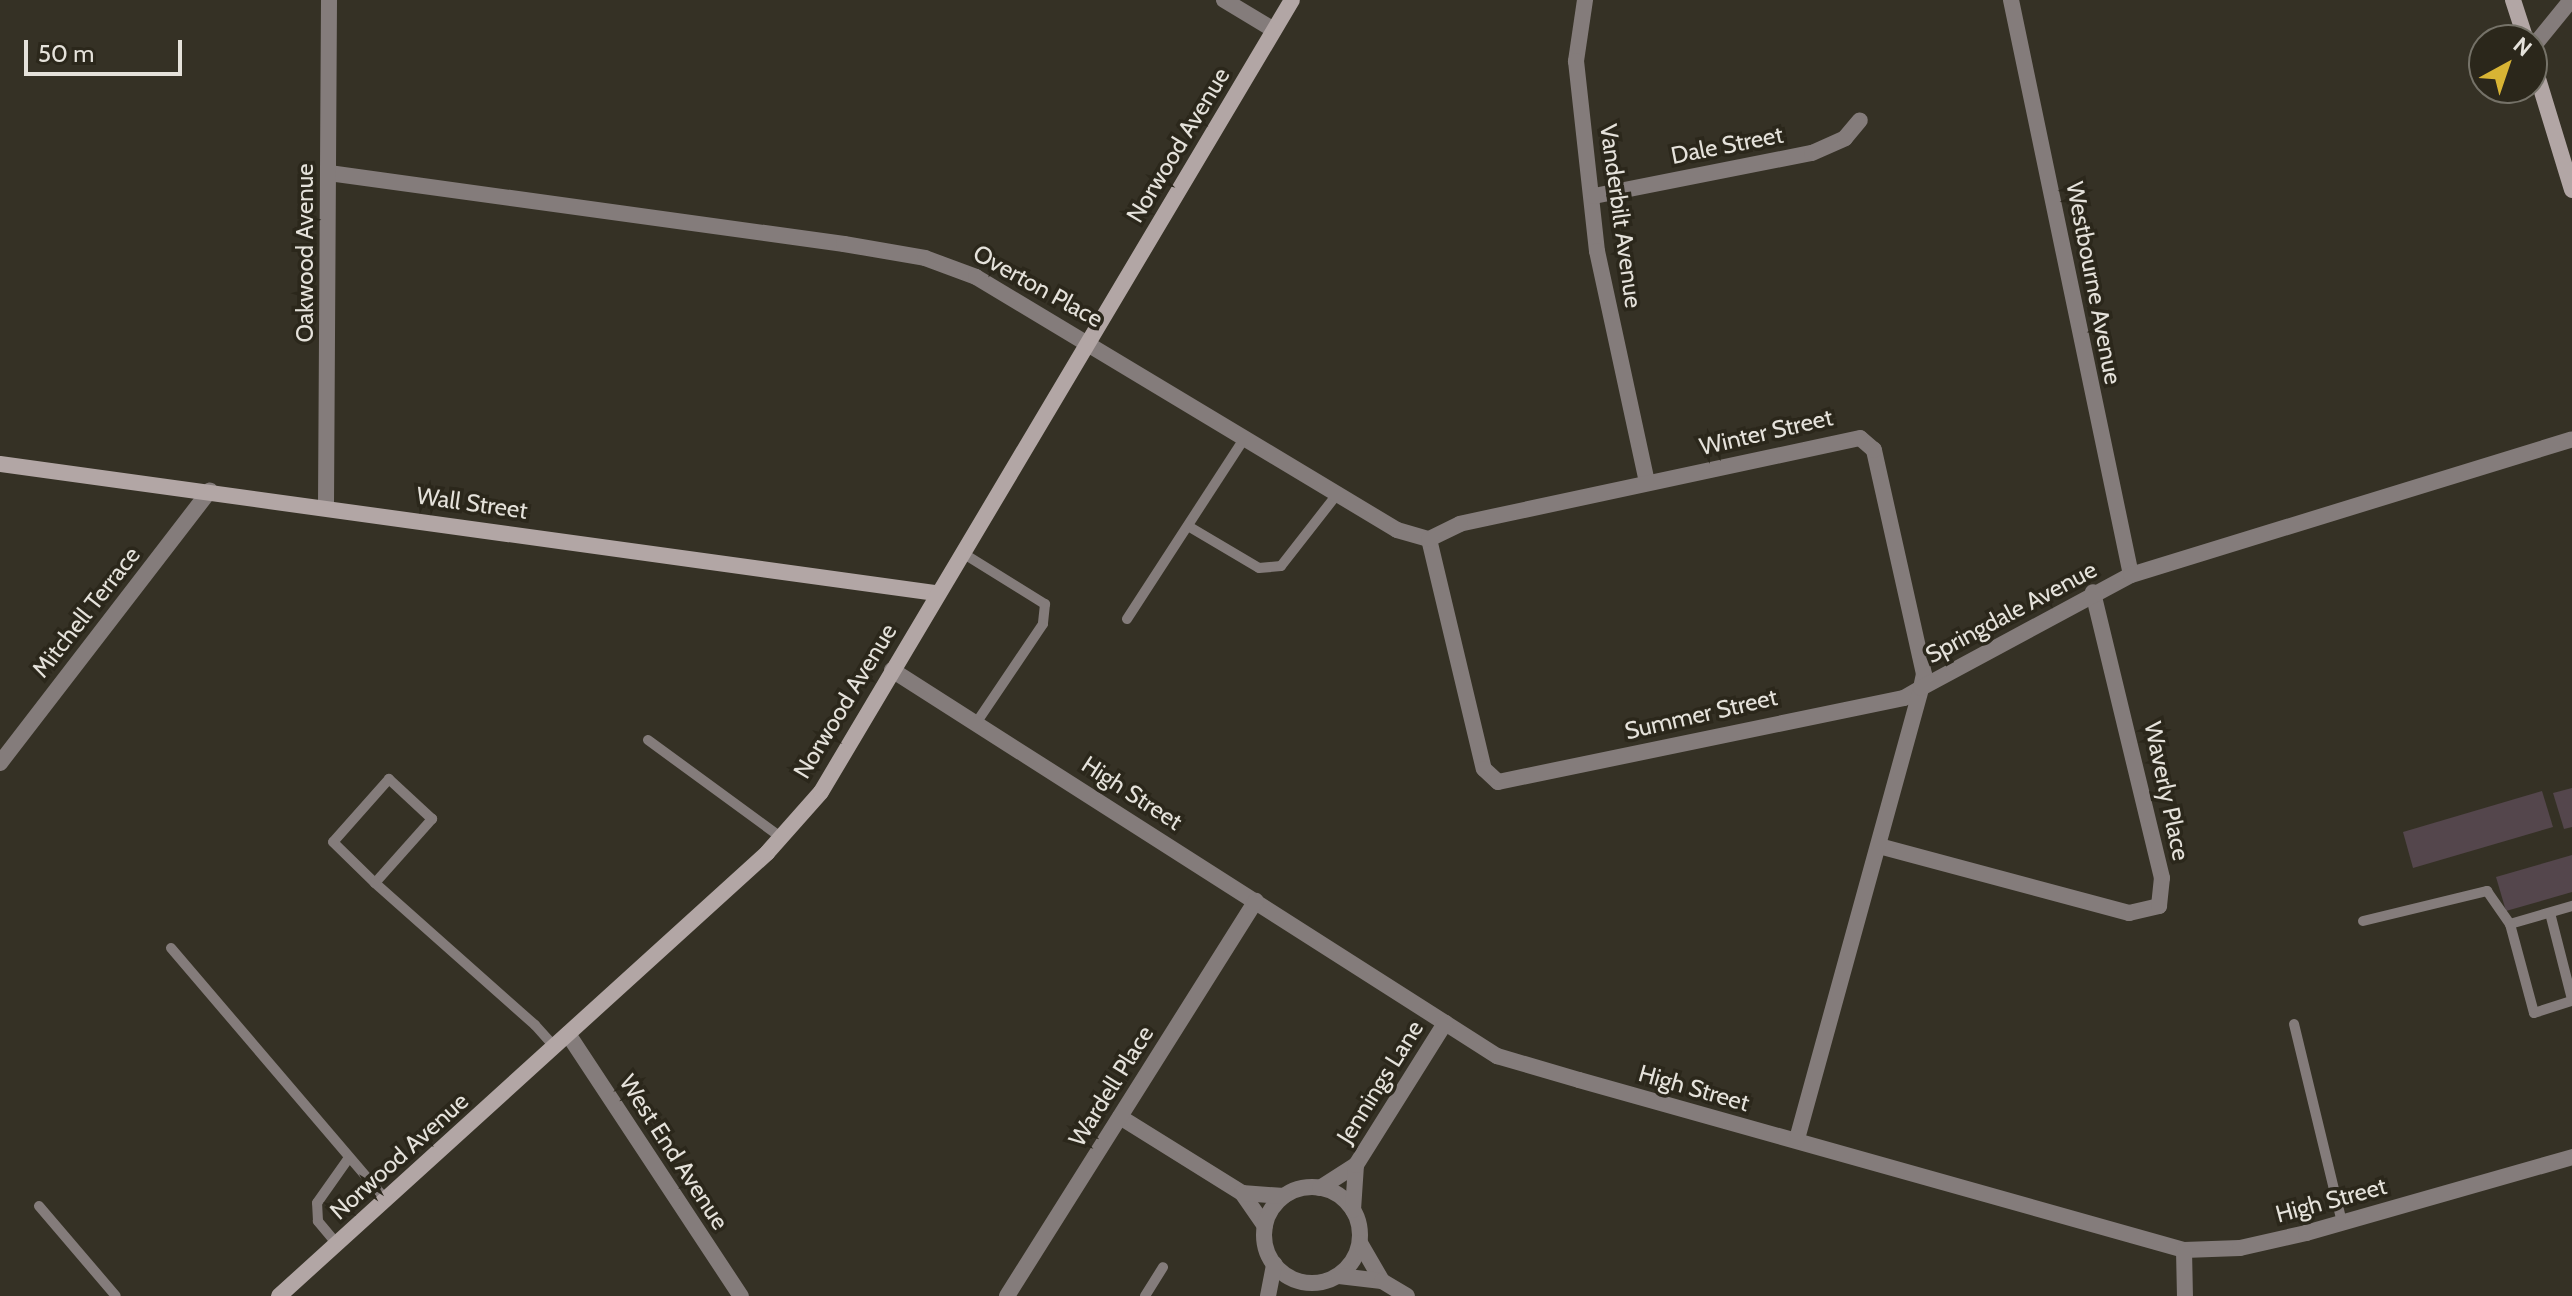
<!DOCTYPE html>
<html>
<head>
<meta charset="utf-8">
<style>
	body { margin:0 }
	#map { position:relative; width:2572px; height:1296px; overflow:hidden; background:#353125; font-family:Cabin,sans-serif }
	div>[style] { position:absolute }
	.building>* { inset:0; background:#54464c }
	.lane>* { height:10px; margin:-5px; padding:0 5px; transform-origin:5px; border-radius:5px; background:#847c7b }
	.street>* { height:16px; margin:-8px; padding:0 8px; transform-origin:8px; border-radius:8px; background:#847c7b }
	.street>.ring { margin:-8px; padding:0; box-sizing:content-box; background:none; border:16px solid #847c7b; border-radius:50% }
	.secondary>* { height:16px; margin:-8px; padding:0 8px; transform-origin:8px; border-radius:8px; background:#b2a6a5 }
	span { translate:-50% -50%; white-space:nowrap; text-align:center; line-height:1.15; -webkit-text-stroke:7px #2b271b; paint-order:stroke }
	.street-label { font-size:24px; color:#e5e2db }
	.north { position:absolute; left:2468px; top:24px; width:80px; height:80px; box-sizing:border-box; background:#2b271b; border:2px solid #757268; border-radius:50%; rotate:40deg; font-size:22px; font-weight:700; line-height:32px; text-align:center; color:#e5e2db }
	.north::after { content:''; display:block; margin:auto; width:28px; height:36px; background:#d8b434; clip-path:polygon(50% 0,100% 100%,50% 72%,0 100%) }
	.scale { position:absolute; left:24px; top:40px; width:158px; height:36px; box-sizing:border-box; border:4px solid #e5e2db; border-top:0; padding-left:10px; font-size:24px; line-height:28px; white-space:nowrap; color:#e5e2db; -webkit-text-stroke:6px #2b271b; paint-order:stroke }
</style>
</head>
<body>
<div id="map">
	<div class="building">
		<div style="clip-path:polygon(2572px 788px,2572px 827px,2564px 829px,2553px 793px)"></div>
		<div style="clip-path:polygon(2542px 791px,2553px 827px,2413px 868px,2403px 832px)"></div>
		<div style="clip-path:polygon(2572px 855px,2572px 892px,2506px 911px,2496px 877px)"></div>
	</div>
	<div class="lane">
		<div style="left:1188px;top:526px;width:82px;rotate:30.6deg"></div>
		<div style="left:1259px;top:568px;width:22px;rotate:-5deg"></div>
		<div style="left:1281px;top:566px;width:93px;rotate:-52deg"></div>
		<div style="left:961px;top:552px;width:99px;rotate:31.8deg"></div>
		<div style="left:1045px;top:604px;width:20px;rotate:96deg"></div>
		<div style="left:1043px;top:624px;width:118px;rotate:124deg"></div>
		<div style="left:1127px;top:619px;width:218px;rotate:-57deg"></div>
		<div style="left:648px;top:740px;width:166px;rotate:36.2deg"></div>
		<div style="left:375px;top:883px;width:86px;rotate:-48.3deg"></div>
		<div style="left:432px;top:819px;width:59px;rotate:-137.1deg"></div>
		<div style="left:389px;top:779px;width:84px;rotate:131.6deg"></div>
		<div style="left:333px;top:842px;width:59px;rotate:44.3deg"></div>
		<div style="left:375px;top:883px;width:214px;rotate:41.6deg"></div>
		<div style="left:535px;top:1025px;width:28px;rotate:48deg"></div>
		<div style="left:2550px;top:913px;width:89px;rotate:75.7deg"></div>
		<div style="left:2363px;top:921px;width:128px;rotate:-13.6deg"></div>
		<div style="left:2487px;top:891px;width:40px;rotate:55.1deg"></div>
		<div style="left:2510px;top:924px;width:65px;rotate:-16.2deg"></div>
		<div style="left:2510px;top:924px;width:92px;rotate:74.9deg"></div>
		<div style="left:2534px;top:1013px;width:40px;rotate:-18deg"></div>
		<div style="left:171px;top:948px;width:331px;rotate:49.5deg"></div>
		<div style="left:2294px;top:1024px;width:205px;rotate:76.4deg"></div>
		<div style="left:39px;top:1206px;width:118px;rotate:49.5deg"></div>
		<div style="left:337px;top:1244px;width:30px;rotate:-130deg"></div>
		<div style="left:318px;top:1221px;width:18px;rotate:-93deg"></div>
		<div style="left:317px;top:1203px;width:54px;rotate:-54.8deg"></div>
		<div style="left:1145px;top:1296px;width:34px;rotate:-58deg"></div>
	</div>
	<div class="street">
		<div style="left:1224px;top:0;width:58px;rotate:31deg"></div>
		<div style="left:1585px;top:0;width:62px;rotate:98.4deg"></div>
		<div style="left:1576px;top:61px;width:191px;rotate:83.7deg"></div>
		<div style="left:1597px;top:251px;width:237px;rotate:77.8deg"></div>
		<div style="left:2011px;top:0;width:587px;rotate:78.21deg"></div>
		<div style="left:2532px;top:48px;width:62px;rotate:-50.9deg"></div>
		<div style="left:329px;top:173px;width:520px;rotate:7.85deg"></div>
		<div style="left:844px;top:244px;width:82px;rotate:9.8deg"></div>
		<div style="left:925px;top:258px;width:54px;rotate:20.4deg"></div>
		<div style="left:976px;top:277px;width:491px;rotate:31deg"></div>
		<div style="left:1397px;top:530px;width:33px;rotate:16deg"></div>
		<div style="left:1429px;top:539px;width:236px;rotate:76.6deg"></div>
		<div style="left:1484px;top:769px;width:19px;rotate:43deg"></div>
		<div style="left:1498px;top:782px;width:415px;rotate:-11.7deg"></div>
		<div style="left:1904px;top:698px;width:20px;rotate:-30deg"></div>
		<div style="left:1921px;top:688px;width:14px;rotate:-78deg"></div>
		<div style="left:1924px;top:674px;width:230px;rotate:-102.6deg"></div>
		<div style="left:1874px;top:450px;width:18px;rotate:-139deg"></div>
		<div style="left:1860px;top:438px;width:409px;rotate:167.9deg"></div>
		<div style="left:1460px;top:524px;width:34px;rotate:154deg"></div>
		<div style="left:1594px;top:196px;width:222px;rotate:-11.2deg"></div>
		<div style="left:1812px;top:153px;width:36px;rotate:-24deg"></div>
		<div style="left:1845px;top:138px;width:23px;rotate:-50deg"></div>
		<div style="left:326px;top:505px;width:505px;rotate:-89.66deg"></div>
		<div style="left:892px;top:670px;width:718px;rotate:32.54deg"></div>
		<div style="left:1497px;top:1056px;width:85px;rotate:16.3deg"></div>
		<div style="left:1579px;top:1080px;width:628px;rotate:15.69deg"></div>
		<div style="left:2184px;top:1250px;width:56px;rotate:-2deg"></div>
		<div style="left:2240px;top:1248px;width:68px;rotate:-12.8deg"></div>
		<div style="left:2306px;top:1233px;width:277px;rotate:-15.9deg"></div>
		<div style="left:0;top:763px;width:344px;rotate:-52.4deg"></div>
		<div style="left:1879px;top:846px;width:259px;rotate:15deg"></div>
		<div style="left:2129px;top:913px;width:31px;rotate:-13deg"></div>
		<div style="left:2159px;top:906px;width:28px;rotate:-84deg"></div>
		<div style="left:2162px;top:878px;width:294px;rotate:-103.6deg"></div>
		<div style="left:568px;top:1034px;width:314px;rotate:56.6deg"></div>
		<div style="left:1120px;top:1117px;width:144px;rotate:31.9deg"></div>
		<div style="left:1242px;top:1193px;width:40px;rotate:55.1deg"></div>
		<div style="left:1797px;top:1139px;width:468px;rotate:-74.6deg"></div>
		<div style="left:1921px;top:688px;width:238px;rotate:-28.3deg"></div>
		<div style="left:2131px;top:575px;width:461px;rotate:-17.1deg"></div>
		<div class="ring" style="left:1264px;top:1187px;width:80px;height:80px"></div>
		<div style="left:1320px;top:1188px;width:43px;rotate:-32.6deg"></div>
		<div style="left:1242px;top:1193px;width:42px;rotate:4.1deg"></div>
		<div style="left:1353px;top:1210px;width:45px;rotate:-86.2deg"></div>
		<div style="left:1356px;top:1165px;width:168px;rotate:-57.9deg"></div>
		<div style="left:1360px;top:1243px;width:44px;rotate:59.9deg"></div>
		<div style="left:2184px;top:1250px;width:46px;rotate:88.8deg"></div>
		<div style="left:1339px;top:1276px;width:43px;rotate:6.6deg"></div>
		<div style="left:1382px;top:1281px;width:29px;rotate:31deg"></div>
		<div style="left:1007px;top:1296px;width:467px;rotate:-57.8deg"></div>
		<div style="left:1268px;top:1296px;width:33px;rotate:-79deg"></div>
	</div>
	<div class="secondary">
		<div style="left:2513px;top:0;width:42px;rotate:72deg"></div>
		<div style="left:2532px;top:59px;width:137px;rotate:73deg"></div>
		<div style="left:0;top:464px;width:945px;rotate:7.85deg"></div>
		<div style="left:279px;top:1296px;width:659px;rotate:-42.23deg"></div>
		<div style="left:767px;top:853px;width:81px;rotate:-48.5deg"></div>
		<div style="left:821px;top:792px;width:921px;rotate:-59.26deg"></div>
	</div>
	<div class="street-label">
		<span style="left:1178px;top:145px;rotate:-59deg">Norwood Avenue</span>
		<span style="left:1727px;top:145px;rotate:-11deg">Dale Street</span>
		<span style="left:1621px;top:216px;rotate:82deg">Vanderbilt Avenue</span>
		<span style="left:305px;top:253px;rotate:-90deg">Oakwood Avenue</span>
		<span style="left:2094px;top:283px;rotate:79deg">Westbourne Avenue</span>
		<span style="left:1038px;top:286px;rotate:29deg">Overton Place</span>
		<span style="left:1766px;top:432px;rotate:-13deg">Winter Street</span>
		<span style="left:472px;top:503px;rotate:8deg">Wall Street</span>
		<span style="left:86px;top:612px;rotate:-52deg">Mitchell Terrace</span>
		<span style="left:2011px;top:612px;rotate:-28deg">Springdale Avenue</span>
		<span style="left:845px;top:701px;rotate:-59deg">Norwood Avenue</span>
		<span style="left:1701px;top:714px;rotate:-13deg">Summer Street</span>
		<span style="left:2167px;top:791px;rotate:78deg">Waverly Place</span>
		<span style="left:1132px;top:793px;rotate:33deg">High Street</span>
		<span style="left:1380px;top:1082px;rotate:-58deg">Jennings Lane</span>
		<span style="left:1111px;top:1086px;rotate:-58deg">Wardell Place</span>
		<span style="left:1694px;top:1088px;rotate:16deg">High Street</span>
		<span style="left:674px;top:1152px;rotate:57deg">West End Avenue</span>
		<span style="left:399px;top:1156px;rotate:-42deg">Norwood Avenue</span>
		<span style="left:2331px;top:1200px;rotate:-15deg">High Street</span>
	</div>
	<div class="north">N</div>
	<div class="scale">50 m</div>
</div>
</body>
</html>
